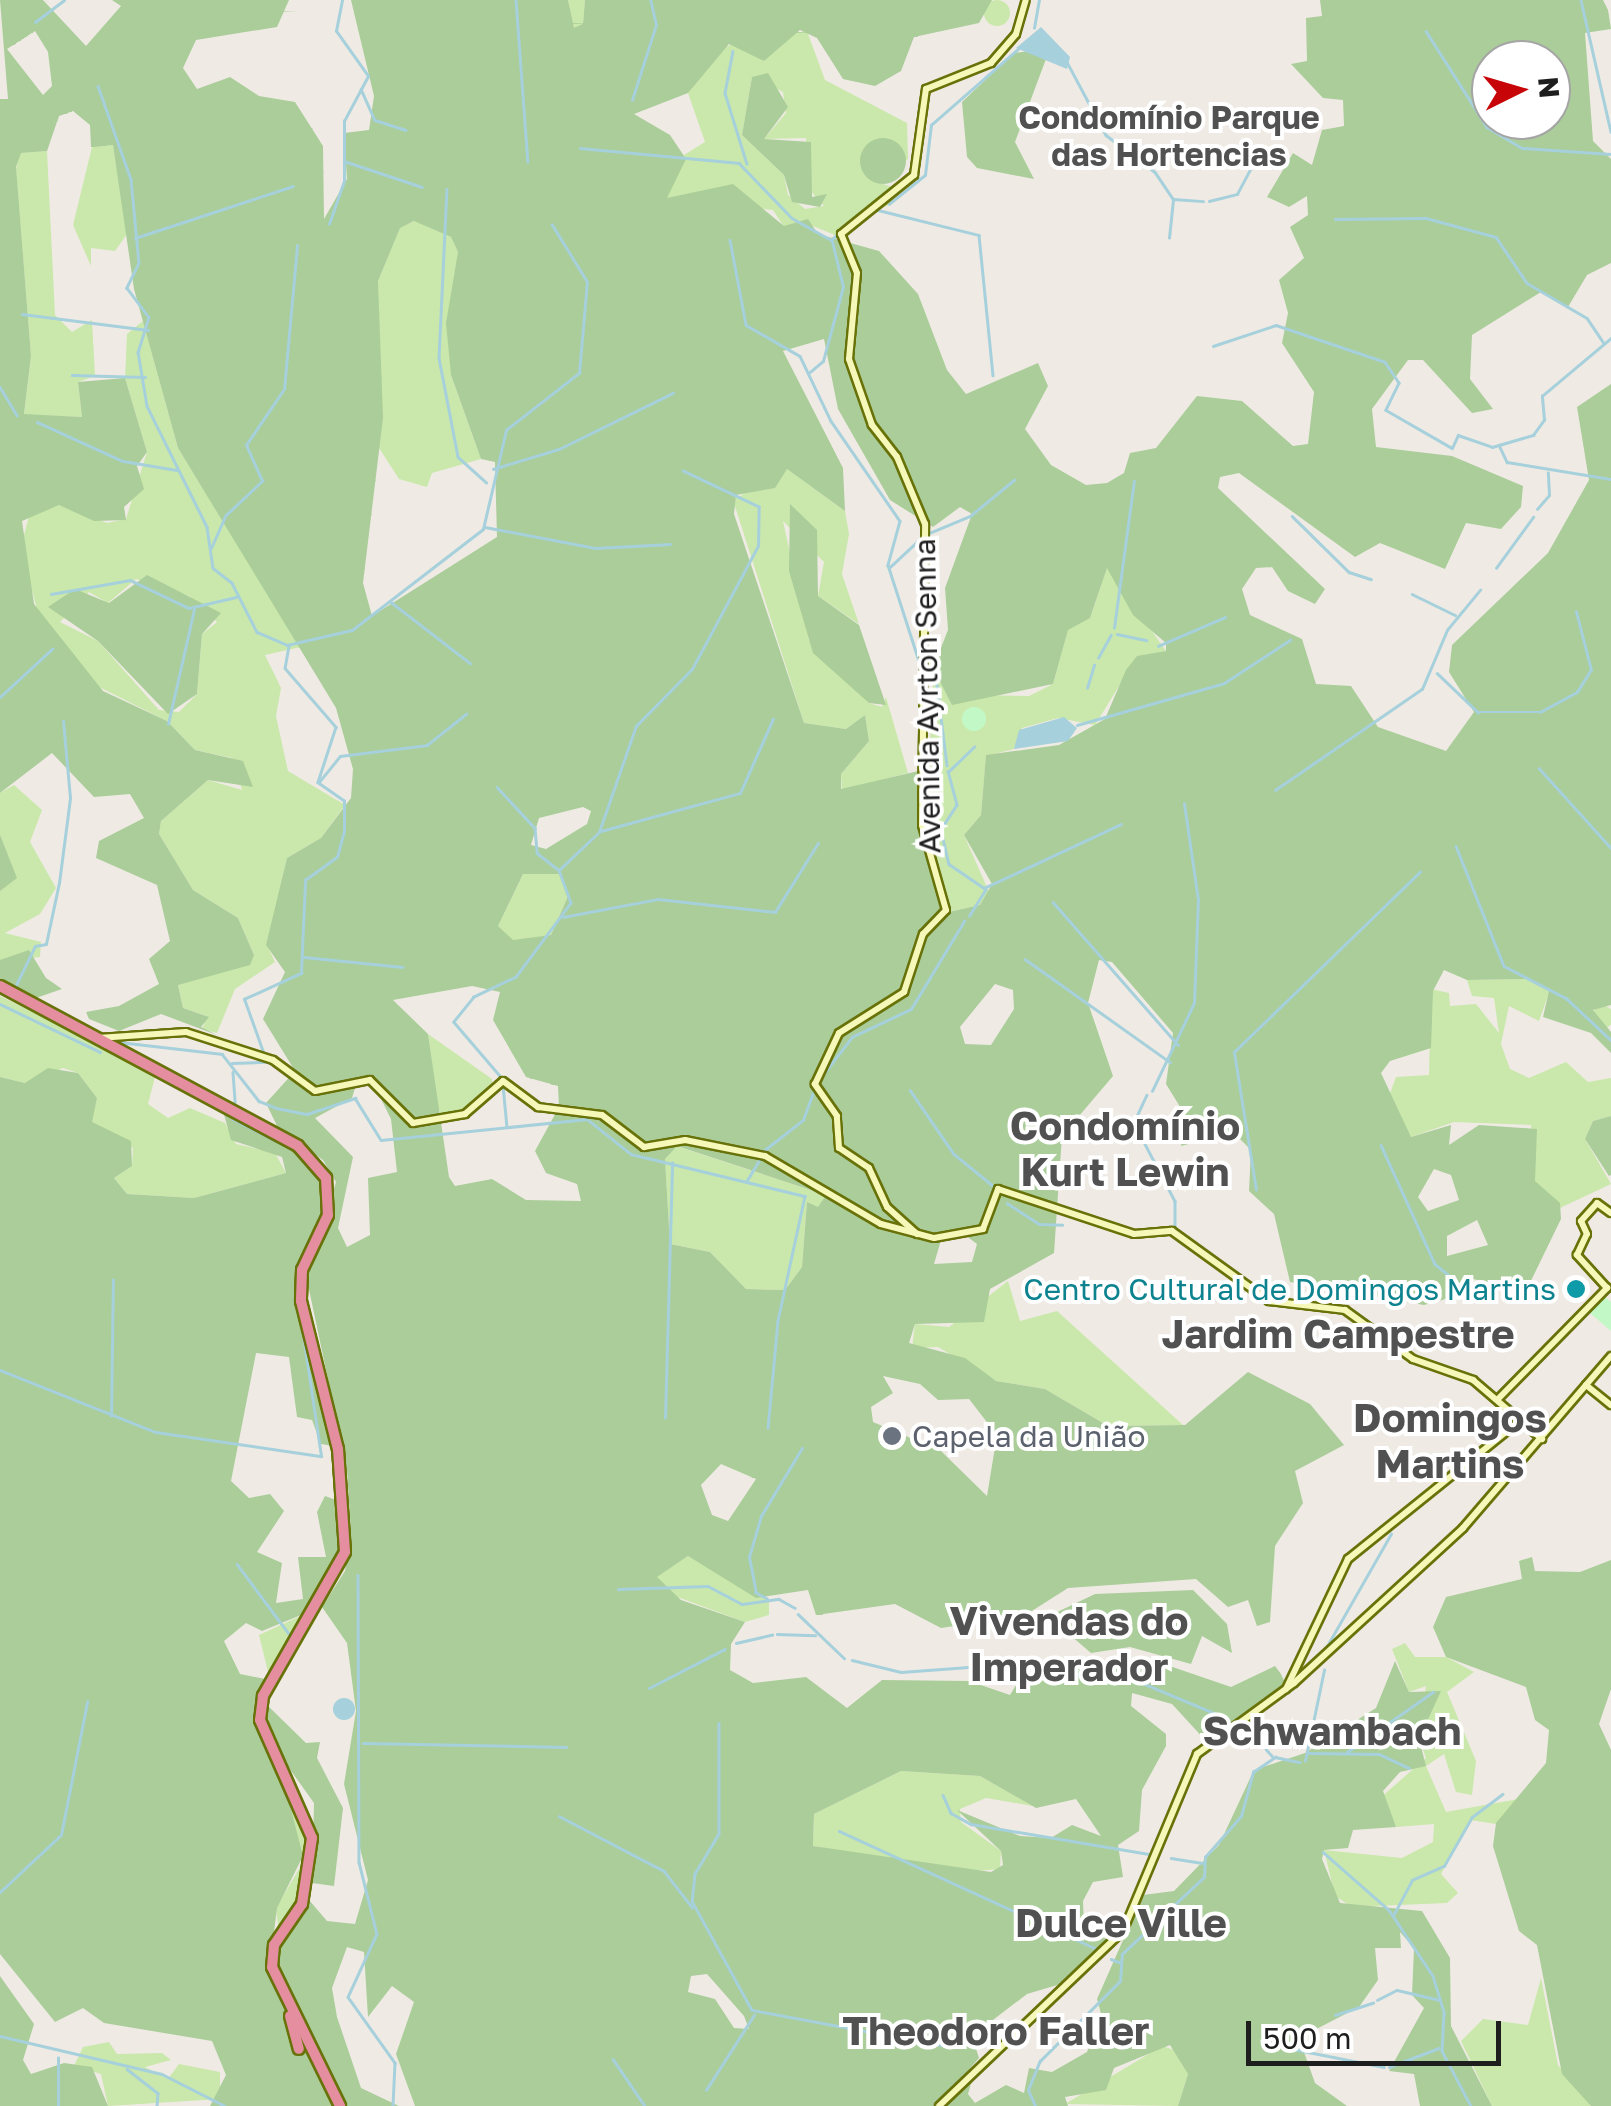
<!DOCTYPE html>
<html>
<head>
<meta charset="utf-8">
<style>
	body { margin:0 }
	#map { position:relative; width:1611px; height:2106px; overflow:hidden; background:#efebe4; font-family:"Golos Text",sans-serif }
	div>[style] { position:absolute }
	.grass>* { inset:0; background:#cae8ab }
	.round { border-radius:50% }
	.forest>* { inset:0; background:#aacd9a }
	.park>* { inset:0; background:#c2f8c6 }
	.water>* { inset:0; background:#a6d0db }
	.stream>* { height:2.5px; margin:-1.25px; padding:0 1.25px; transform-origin:1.25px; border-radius:1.25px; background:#a6d0db }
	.roads { filter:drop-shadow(2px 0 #687208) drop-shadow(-2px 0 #687208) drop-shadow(0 2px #687208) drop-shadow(0 -2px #687208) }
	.secondary>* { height:6px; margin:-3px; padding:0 3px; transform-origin:3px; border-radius:3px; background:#f5f8b9 }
	.highway>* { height:10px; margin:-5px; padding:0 5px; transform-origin:5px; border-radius:5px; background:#e48e9f }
	.dots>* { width:28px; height:28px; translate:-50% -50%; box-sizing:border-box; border:5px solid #fff; border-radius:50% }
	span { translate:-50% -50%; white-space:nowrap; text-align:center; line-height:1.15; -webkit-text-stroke:8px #fff; paint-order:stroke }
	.street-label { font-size:30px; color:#1e1e1e }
	.culture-label { font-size:30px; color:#0d838f }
	.right { translate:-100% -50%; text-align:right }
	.worship-label { font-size:30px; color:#5b616d }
	.left { translate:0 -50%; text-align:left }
	.neighbourhood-label { font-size:32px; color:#515151; font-weight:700 }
	.district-label { font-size:40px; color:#515151; font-weight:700 }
	.north { position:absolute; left:1471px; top:40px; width:100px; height:100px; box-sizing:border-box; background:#fff; border:2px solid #a5a5a5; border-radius:50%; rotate:85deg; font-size:28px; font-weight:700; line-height:40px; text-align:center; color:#1e1e1e }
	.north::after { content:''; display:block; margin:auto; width:35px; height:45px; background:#c70508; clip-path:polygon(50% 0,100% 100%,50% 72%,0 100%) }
	.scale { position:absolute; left:1246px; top:2021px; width:255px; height:45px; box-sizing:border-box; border:5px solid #1e1e1e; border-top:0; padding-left:12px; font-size:30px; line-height:35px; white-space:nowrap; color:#1e1e1e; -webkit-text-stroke:8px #fff; paint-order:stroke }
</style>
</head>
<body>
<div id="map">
	<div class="grass">
		<div style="clip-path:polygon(568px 0,585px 0,583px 25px,573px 29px)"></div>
		<div class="round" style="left:984px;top:0;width:26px;height:26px"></div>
		<div style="clip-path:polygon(evenodd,807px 31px,825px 80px,907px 123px,908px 159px,877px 182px,892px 187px,891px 204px,852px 221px,842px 238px,801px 221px,784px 227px,773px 210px,666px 198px,684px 155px,705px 142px,688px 93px,708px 60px,734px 42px,764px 61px,788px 34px,807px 31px,752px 77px,783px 92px,786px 113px,764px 139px,806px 138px,809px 189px,824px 206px,805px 209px,788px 195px,784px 175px,742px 135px,752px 77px)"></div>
		<div style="clip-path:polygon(113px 145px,127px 234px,115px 251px,91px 248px,91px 266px,73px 225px,92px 147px)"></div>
		<div style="clip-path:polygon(47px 151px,55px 315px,72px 332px,92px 320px,95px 376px,78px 382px,82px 417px,24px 415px,31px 356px,16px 169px,20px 153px)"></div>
		<div style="clip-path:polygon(415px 221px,451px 237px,458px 252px,451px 375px,481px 459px,432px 473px,427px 487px,399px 479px,379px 448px,378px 281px,400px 227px)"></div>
		<div style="clip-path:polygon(evenodd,143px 321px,178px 448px,301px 647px,265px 655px,281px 688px,276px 716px,288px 771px,345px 805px,321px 838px,287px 858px,267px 945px,275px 962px,235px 989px,217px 1033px,202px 1029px,207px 1016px,183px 1008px,178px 985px,254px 955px,238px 918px,193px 890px,159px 834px,161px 821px,208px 780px,242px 790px,232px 758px,195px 750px,167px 721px,97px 686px,39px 617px,21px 547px,30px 512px,59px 505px,107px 523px,126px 519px,147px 452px,125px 378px,127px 334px,143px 321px,136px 579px,189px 596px,217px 622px,202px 634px,197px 694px,179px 712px,159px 710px,98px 641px,60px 622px,89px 592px,108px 603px,136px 579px)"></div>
		<div style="clip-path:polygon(787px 469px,845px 511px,849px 534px,842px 574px,859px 624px,818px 596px,824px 562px,783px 521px,809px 640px,869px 703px,882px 707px,886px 697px,908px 773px,842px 790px,841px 774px,869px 741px,865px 715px,846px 729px,804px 723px,733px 500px)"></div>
		<div style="clip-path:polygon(1107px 567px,1166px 651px,1137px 657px,1095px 725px,1058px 718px,1022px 728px,1014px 749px,986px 756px,981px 815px,964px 835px,989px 892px,980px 905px,943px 913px,925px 838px,933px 685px,937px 676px,952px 704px,965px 695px,1029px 696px,1053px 684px,1068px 629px,1092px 613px)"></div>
		<div style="clip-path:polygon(14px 785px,42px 810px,30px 842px,56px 888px,40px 914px,5px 933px,41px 942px,40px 957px,0 960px,0 793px)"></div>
		<div style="clip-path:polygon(523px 874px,560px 874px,569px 894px,551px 935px,513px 941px,498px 926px)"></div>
		<div style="clip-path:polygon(1528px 979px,1550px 990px,1539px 1021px,1509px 1006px,1501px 1044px,1510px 1069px,1529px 1078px,1566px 1062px,1588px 1082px,1611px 1078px,1611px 1116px,1593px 1121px,1585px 1139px,1611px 1184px,1560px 1208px,1535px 1181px,1531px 1125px,1454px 1122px,1411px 1137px,1388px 1099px,1396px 1077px,1429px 1075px,1431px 989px,1449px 993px,1450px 1006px,1476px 1004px,1499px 1033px,1494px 998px,1472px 996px,1467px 980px)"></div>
		<div style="clip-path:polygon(0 996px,156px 1073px,148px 1104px,168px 1118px,190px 1108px,225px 1123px,236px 1144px,275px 1153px,286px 1173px,194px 1198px,127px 1194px,114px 1178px,132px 1166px,133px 1148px,91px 1122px,97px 1098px,78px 1073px,63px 1068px,25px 1083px,0 1077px)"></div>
		<div class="round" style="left:1592px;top:1006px;width:22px;height:22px"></div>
		<div style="clip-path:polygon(428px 1034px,492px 1079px,492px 1098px,467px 1119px,443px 1120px,438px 1107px)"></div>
		<div style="clip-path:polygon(676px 1146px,826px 1195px,818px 1208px,807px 1202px,802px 1267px,785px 1290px,746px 1289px,710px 1252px,670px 1244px,665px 1159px)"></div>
		<div style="clip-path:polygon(1008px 1281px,1020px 1321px,1057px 1311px,1183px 1425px,1108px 1426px,1045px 1389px,996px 1381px,938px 1347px,912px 1348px,915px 1324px,949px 1327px)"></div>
		<div style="clip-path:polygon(688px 1556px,769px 1601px,769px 1615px,745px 1622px,672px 1595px,656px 1577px)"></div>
		<div style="clip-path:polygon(307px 1613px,270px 1680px,259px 1635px)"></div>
		<div style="clip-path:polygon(1405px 1643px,1415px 1657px,1446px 1657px,1474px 1672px,1447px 1692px,1476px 1761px,1472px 1795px,1456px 1792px,1444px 1754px,1426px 1766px,1446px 1812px,1524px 1798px,1496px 1824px,1470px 1820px,1441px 1874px,1458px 1893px,1447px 1903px,1352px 1907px,1335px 1896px,1324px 1850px,1402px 1858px,1433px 1842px,1434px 1824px,1396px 1827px,1380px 1798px,1426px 1758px,1419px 1739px,1426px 1686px,1409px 1692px,1392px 1649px)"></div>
		<div style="clip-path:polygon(901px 1771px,980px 1776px,1033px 1806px,986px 1798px,960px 1809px,961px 1822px,1001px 1851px,1000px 1869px,962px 1872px,813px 1846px,814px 1814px)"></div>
		<div style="clip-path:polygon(291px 1773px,311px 1831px,300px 1907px,279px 1933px,276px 1908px,302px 1864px,284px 1782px)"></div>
		<div style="clip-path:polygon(1541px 1978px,1558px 2065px,1591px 2106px,1492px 2106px,1461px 2041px,1483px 2019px,1528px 2025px)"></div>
		<div style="clip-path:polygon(109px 2042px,117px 2054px,162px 2053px,171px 2060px,145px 2067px,168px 2079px,179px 2064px,220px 2072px,220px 2099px,108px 2106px,101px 2074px,74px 2066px,83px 2047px)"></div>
		<div style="clip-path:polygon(1162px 2046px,1181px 2052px,1188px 2074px,1178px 2106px,1065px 2104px)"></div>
	</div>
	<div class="forest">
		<div style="clip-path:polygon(evenodd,0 0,43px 0,86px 46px,121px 6px,112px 0,289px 0,277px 27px,196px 40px,183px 68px,197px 89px,230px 77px,259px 96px,295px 102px,323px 146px,324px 219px,347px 179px,344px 133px,369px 130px,374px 96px,351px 0,568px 0,574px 28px,583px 24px,585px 0,992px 0,979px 23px,914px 37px,901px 71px,875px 86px,843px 79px,817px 38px,800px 30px,764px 61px,729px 44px,688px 93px,634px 114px,670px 135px,686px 159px,667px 198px,733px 184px,784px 226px,808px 219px,818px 234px,879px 251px,918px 294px,947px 370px,966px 394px,1038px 363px,1048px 386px,1025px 429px,1051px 465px,1086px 485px,1107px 483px,1124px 473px,1130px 453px,1156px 448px,1197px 396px,1242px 401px,1293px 446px,1308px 444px,1314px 392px,1282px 343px,1288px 313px,1279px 280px,1304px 258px,1290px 227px,1308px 215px,1307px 196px,1289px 207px,1267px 197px,1293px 153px,1312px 165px,1322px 130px,1344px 126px,1343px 100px,1323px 98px,1291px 64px,1307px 61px,1306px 18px,1322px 16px,1320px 0,1603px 0,1608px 10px,1611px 29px,1585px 33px,1593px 141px,1611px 159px,1611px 263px,1587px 275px,1568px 307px,1541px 292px,1472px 335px,1470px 379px,1493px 409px,1472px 413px,1423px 360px,1408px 360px,1372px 409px,1376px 447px,1452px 456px,1523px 486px,1521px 507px,1501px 529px,1466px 523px,1445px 569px,1380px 543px,1355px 557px,1239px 473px,1220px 477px,1218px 488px,1325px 589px,1315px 604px,1288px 591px,1272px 567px,1256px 568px,1242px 589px,1250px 615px,1302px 639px,1316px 684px,1351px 686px,1378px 727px,1446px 751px,1474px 712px,1449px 672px,1452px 645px,1548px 553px,1589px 480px,1577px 407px,1611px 384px,1611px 1005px,1593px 1010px,1611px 1032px,1611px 1053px,1591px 1033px,1543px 1017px,1549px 991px,1528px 979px,1467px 980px,1444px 970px,1433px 991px,1431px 1048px,1390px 1061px,1381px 1073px,1411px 1137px,1451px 1125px,1449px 1145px,1479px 1125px,1537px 1129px,1535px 1181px,1560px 1203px,1561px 1219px,1526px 1291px,1464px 1277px,1449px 1298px,1424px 1305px,1290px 1282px,1274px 1214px,1249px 1191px,1251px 1150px,1233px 1132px,1181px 1146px,1187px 1118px,1166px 1084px,1173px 1033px,1112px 962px,1099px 960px,1088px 1003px,1113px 1076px,1062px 1136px,1054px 1253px,990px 1289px,984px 1322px,915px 1324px,909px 1343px,965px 1358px,996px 1381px,1045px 1389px,1108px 1426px,1185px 1425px,1248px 1372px,1310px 1404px,1344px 1445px,1295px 1471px,1303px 1503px,1275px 1546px,1270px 1622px,1257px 1626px,1248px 1600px,1228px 1607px,1196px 1579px,1068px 1588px,1024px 1616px,941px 1628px,895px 1604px,816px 1615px,808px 1590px,756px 1598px,688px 1556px,657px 1577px,681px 1600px,745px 1622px,731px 1644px,730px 1670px,753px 1683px,806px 1677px,847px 1708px,882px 1680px,969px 1681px,1010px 1695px,1021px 1677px,1069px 1665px,1158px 1662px,1231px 1687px,1275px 1666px,1281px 1674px,1286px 1685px,1205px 1740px,1172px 1704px,1132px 1693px,1131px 1706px,1166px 1734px,1166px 1746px,1142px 1790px,1139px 1831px,1118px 1845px,1123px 1877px,1093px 1882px,1083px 1901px,1084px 1927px,1110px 1941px,1064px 1983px,1027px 1994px,972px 2036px,979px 2058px,937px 2106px,415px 2106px,396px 2054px,414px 2002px,392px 1986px,368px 2017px,364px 1952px,347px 1947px,332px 1988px,337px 2017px,361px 2088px,399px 2106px,342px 2106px,276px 1969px,279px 1944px,309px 1900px,327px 1921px,355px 1924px,368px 1880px,344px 1784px,356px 1711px,347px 1643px,322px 1607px,345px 1571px,351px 1534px,347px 1469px,307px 1280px,336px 1182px,323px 1160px,278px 1128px,266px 1103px,295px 1071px,263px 1019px,285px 972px,266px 945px,287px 858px,321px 838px,351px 798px,353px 769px,336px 708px,178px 448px,134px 289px,113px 145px,91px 147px,90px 125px,73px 111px,59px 116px,47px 151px,21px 153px,16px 167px,31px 356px,24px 414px,82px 417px,78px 382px,125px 378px,147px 452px,137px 466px,144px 489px,124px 507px,126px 520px,94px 521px,59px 505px,22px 521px,34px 604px,103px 691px,167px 721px,195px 750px,243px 761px,253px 787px,208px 780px,161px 821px,159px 834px,193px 890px,238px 918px,254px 955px,250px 965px,178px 985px,183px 1008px,209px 1017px,201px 1027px,217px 1035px,161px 1014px,119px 1031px,89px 1019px,86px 1012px,119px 1006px,159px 984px,149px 959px,170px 941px,157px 885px,96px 858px,99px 841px,144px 818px,130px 794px,94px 797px,52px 753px,0 793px,0 99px,8px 99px,0 0,35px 31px,48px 52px,52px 86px,43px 95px,7px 49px,35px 31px,0 0,1491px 60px,1551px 60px,1551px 120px,1491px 120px,1491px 60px,0 0,414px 221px,451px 237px,458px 252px,446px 323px,451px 375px,481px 459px,495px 462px,497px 537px,372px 616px,363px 583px,383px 418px,378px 281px,400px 228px,414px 221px,0 0,824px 339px,838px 409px,890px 500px,933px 527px,960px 507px,972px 514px,945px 588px,948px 630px,933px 668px,952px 705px,1053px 684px,1068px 630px,1090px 618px,1107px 568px,1133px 615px,1166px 643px,1166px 651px,1137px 656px,1126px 670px,1105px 719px,1059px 745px,986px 755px,981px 815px,964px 835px,992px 884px,980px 905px,944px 913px,925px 838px,927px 769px,841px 789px,841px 774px,869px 741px,865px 715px,846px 729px,804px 723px,734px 514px,736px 495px,775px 488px,787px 469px,845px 511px,843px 468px,783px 351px,824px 339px,0 0,583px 807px,591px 811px,587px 824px,546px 849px,531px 845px,539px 818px,583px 807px,0 0,523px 874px,559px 874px,569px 894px,551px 935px,513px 940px,498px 926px,523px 874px,0 0,995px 984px,1013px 990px,1014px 1009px,991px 1045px,965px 1044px,960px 1027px,995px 984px,0 0,472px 986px,500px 992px,493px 1020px,526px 1077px,558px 1086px,559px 1107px,535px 1151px,546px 1173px,577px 1184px,581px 1201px,526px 1200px,492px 1179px,455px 1186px,449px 1177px,428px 1034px,393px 1000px,472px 986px,0 0,358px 1078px,374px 1085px,391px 1119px,397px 1172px,368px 1178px,370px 1235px,347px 1247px,338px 1228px,353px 1157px,315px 1118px,352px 1098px,358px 1078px,0 0,677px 1146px,826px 1195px,818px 1207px,807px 1202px,802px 1267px,785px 1290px,746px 1289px,710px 1252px,670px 1244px,665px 1159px,677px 1146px,0 0,1434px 1169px,1451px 1175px,1459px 1200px,1428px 1211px,1418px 1197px,1434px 1169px,0 0,1477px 1220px,1488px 1245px,1447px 1256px,1447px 1236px,1477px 1220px,0 0,965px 1235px,977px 1244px,972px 1262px,934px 1264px,941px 1240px,965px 1235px,0 0,883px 1376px,920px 1384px,938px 1400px,969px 1399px,997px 1435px,987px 1496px,941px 1451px,873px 1422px,871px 1407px,893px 1393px,883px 1376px,0 0,721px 1464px,756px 1479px,728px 1521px,712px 1515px,701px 1485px,721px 1464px,0 0,901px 1771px,980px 1776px,1036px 1808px,1076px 1799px,1101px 1836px,1072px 1825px,1051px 1838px,1020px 1836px,957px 1810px,1001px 1851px,1003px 1865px,991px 1872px,813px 1846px,814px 1814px,901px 1771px,0 0,707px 1974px,744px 2016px,749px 2029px,734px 2028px,715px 1999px,688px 1992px,691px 1976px,707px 1974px)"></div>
		<div style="clip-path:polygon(1031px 51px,1046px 59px,1015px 142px,1034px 179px,977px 168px,967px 157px,962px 102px,1014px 53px)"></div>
		<div style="clip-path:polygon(768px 73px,788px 107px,764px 139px,811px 142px,812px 197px,827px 194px,820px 207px,792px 202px,784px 175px,742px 135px,752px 77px)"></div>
		<div class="round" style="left:860px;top:138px;width:46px;height:46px"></div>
		<div style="clip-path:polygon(790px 504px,817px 530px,818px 596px,859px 625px,886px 705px,869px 703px,813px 653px,789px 571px)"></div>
		<div style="clip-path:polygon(147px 575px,221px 613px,202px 634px,197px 694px,168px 714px,98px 641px,48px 607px,75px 589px,109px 603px)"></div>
		<div style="clip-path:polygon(0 835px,17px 878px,0 891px)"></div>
		<div style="clip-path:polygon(29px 950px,46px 978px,62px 989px,33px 999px,0 989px,0 960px)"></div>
		<div style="clip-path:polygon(48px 1068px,78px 1073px,97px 1098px,92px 1122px,131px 1141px,132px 1166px,114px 1178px,127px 1194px,194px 1198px,286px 1173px,282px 1157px,231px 1140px,222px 1107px,319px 1165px,330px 1200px,304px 1260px,304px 1315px,333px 1446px,321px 1444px,312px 1420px,297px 1417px,289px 1357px,256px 1353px,231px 1481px,249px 1498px,270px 1494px,284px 1511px,257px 1552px,282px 1563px,276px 1603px,303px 1599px,298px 1557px,326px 1557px,317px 1512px,325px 1496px,344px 1503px,344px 1549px,306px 1613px,262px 1631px,246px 1623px,224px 1641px,240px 1674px,270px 1680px,259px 1730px,291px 1773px,284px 1782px,303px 1856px,277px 1908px,269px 1971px,335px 2106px,210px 2106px,226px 2075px,212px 2041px,104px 2023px,83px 2008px,55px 2022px,0 1954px,0 1077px,25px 1083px)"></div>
		<div style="clip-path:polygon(1611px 1116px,1611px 1175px,1609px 1176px,1585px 1139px,1593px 1121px)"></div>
		<div style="clip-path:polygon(1532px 1557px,1535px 1571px,1580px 1572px,1611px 1560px,1611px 1689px,1599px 1724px,1611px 1750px,1611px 2106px,1591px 2106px,1562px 2074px,1537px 1945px,1519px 1931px,1493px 1846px,1496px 1823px,1546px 1763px,1549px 1730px,1535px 1720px,1526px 1687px,1446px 1657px,1433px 1627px,1446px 1597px,1522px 1579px,1519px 1561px)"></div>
		<div style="clip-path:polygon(1193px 1590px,1227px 1624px,1232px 1653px,1202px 1636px,1191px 1664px,1130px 1647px,1091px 1653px,1070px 1635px,1040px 1632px,1049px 1616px,1095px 1594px)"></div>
		<div style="clip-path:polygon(1395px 1661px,1409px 1692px,1441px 1691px,1419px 1739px,1426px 1766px,1400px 1772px,1383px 1791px,1396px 1827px,1353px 1830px,1348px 1848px,1324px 1850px,1322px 1859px,1340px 1903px,1422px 1911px,1450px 1958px,1451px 2026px,1492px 2106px,1420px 2106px,1414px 2074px,1389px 2071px,1424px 2008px,1412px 1995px,1414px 1948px,1400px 1932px,1401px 1948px,1375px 1948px,1378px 1980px,1359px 2007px,1299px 2038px,1315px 2083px,1347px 2106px,1178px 2106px,1188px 2074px,1170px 2045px,1114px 2068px,1106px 2090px,1065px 2097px,1068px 2106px,945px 2106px,974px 2073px,968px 2094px,975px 2103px,1006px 2085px,1024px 2093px,1029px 2068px,1052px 2072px,1087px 2052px,1102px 2017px,1097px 1999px,1143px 1895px,1174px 1891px,1219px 1845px,1254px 1770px,1305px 1753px,1376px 1708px)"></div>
		<div style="clip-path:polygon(265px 1703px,306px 1743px,320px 1742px,317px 1758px,343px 1808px,334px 1886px,312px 1883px,314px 1803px,274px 1747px)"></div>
		<div style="clip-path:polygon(0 1976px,34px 2024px,23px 2060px,31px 2074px,64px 2063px,92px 2067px,108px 2106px,0 2106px)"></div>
	</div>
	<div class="park">
		<div class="round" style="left:962px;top:707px;width:24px;height:24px"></div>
		<div style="clip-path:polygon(1605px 1297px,1611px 1302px,1611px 1331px,1590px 1313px)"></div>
	</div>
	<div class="water">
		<div style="clip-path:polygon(1041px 27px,1070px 57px,1067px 69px,1016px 48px)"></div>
		<div style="clip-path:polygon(1064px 717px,1077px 728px,1068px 741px,1014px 749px,1019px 730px)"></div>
		<div class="round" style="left:333px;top:1698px;width:22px;height:22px"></div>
	</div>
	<div class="stream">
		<div style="left:516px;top:0;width:162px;rotate:85.8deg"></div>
		<div style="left:1581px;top:0;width:135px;rotate:77.2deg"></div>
		<div style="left:35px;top:22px;width:36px;rotate:-37deg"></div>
		<div style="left:1034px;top:28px;width:28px;rotate:-80deg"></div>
		<div style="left:1426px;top:31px;width:114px;rotate:57.6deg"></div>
		<div style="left:1487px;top:127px;width:41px;rotate:31deg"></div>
		<div style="left:1522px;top:148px;width:89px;rotate:3.9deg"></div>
		<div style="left:733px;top:51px;width:43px;rotate:100.8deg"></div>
		<div style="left:725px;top:93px;width:74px;rotate:72.8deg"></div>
		<div style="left:1067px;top:62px;width:83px;rotate:61.9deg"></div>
		<div style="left:1106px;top:135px;width:61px;rotate:37.1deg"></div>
		<div style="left:1155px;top:172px;width:32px;rotate:56deg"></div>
		<div style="left:1173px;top:199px;width:30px;rotate:4deg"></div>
		<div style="left:98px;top:86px;width:99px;rotate:70.5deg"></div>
		<div style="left:131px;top:179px;width:84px;rotate:84.6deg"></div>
		<div style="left:139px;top:263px;width:28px;rotate:116deg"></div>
		<div style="left:127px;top:288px;width:36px;rotate:53deg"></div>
		<div style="left:149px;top:317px;width:37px;rotate:107deg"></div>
		<div style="left:138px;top:352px;width:55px;rotate:80.5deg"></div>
		<div style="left:147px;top:406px;width:135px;rotate:63.6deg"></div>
		<div style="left:207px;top:527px;width:41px;rotate:81.7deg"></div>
		<div style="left:213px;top:568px;width:24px;rotate:38deg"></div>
		<div style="left:232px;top:583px;width:55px;rotate:63deg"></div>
		<div style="left:257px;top:632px;width:33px;rotate:23deg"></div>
		<div style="left:361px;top:89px;width:34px;rotate:66deg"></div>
		<div style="left:375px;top:120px;width:32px;rotate:18deg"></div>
		<div style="left:632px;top:100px;width:79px;rotate:-72.3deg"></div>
		<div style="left:656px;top:25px;width:26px;rotate:-103deg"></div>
		<div style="left:580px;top:148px;width:160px;rotate:5.4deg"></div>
		<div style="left:739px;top:163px;width:76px;rotate:46.1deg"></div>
		<div style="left:792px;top:218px;width:45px;rotate:29.4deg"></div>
		<div style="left:344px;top:161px;width:82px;rotate:18.4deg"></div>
		<div style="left:447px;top:189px;width:169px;rotate:92.7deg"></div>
		<div style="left:439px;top:358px;width:101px;rotate:79.1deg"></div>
		<div style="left:458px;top:457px;width:38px;rotate:42deg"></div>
		<div style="left:1209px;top:201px;width:29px;rotate:-14deg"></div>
		<div style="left:1237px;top:194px;width:38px;rotate:-62deg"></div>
		<div style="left:889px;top:204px;width:46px;rotate:-38.9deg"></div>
		<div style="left:925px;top:175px;width:50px;rotate:-83.2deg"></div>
		<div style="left:931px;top:125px;width:118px;rotate:-41.2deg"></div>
		<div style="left:878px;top:210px;width:104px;rotate:13.9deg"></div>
		<div style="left:979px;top:235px;width:141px;rotate:84.3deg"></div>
		<div style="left:1335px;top:219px;width:91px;rotate:-0.6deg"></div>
		<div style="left:1426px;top:218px;width:73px;rotate:15.2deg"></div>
		<div style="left:1496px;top:237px;width:55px;rotate:56deg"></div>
		<div style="left:1527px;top:283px;width:69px;rotate:30.3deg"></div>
		<div style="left:1587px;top:318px;width:29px;rotate:56deg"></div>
		<div style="left:329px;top:224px;width:46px;rotate:-70.8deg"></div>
		<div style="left:344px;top:181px;width:60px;rotate:-90deg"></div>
		<div style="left:344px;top:121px;width:51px;rotate:-61.9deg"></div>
		<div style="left:368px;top:76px;width:55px;rotate:-125.4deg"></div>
		<div style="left:336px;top:31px;width:32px;rotate:-79deg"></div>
		<div style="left:135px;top:238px;width:166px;rotate:-18.2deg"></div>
		<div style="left:1169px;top:238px;width:38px;rotate:-84deg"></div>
		<div style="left:832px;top:239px;width:55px;rotate:-40.6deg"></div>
		<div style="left:730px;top:240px;width:86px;rotate:79.3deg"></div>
		<div style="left:746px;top:325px;width:62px;rotate:29.9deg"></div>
		<div style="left:800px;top:356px;width:72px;rotate:64.5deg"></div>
		<div style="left:831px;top:421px;width:121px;rotate:55.4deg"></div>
		<div style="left:900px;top:521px;width:46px;rotate:105.3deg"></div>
		<div style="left:888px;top:565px;width:104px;rotate:72.1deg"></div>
		<div style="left:22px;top:314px;width:127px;rotate:7.2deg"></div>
		<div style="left:1213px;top:346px;width:66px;rotate:-18.4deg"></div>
		<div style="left:1276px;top:325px;width:115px;rotate:18.7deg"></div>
		<div style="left:1385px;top:362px;width:25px;rotate:56deg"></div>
		<div style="left:1399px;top:383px;width:30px;rotate:116deg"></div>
		<div style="left:1386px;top:410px;width:76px;rotate:29.9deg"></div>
		<div style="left:1452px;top:448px;width:14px;rotate:-65deg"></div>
		<div style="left:1458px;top:435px;width:36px;rotate:19deg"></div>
		<div style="left:1492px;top:447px;width:43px;rotate:-16.3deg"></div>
		<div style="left:1533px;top:435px;width:19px;rotate:-54deg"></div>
		<div style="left:1544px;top:420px;width:24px;rotate:-95deg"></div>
		<div style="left:1542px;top:396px;width:90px;rotate:-40deg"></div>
		<div style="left:810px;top:372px;width:17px;rotate:-40deg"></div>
		<div style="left:823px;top:361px;width:77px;rotate:-74.9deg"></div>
		<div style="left:843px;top:287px;width:46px;rotate:-103.7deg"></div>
		<div style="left:72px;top:375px;width:73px;rotate:1.6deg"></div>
		<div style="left:0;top:387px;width:33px;rotate:59deg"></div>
		<div style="left:37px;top:422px;width:94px;rotate:24.4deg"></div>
		<div style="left:123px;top:461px;width:54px;rotate:9.6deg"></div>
		<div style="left:1500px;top:447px;width:17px;rotate:65deg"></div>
		<div style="left:1507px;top:462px;width:105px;rotate:9.3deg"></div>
		<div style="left:493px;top:469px;width:69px;rotate:-16.9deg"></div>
		<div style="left:559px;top:449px;width:127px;rotate:-26.2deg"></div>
		<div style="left:1537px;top:509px;width:18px;rotate:-49deg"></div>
		<div style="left:1549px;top:495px;width:22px;rotate:-93deg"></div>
		<div style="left:1292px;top:516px;width:80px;rotate:44.5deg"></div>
		<div style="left:1349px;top:572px;width:23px;rotate:18deg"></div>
		<div style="left:485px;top:527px;width:112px;rotate:10.8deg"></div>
		<div style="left:595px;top:548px;width:75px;rotate:-3.1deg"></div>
		<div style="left:927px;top:534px;width:47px;rotate:-22.7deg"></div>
		<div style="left:970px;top:516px;width:57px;rotate:-39.3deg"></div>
		<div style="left:211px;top:548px;width:36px;rotate:-66deg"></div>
		<div style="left:226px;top:515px;width:50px;rotate:-43.4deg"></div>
		<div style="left:262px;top:481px;width:39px;rotate:-114deg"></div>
		<div style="left:246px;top:445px;width:68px;rotate:-55.8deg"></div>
		<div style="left:284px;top:389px;width:144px;rotate:-84.8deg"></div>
		<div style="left:890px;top:567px;width:42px;rotate:-43.1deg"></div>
		<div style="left:1496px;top:568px;width:63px;rotate:-54deg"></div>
		<div style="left:51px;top:594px;width:80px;rotate:-10deg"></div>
		<div style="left:130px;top:580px;width:65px;rotate:25.4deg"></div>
		<div style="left:189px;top:608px;width:48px;rotate:-13.2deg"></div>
		<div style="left:1412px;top:594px;width:48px;rotate:26deg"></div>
		<div style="left:391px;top:602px;width:100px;rotate:37.7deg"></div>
		<div style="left:1114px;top:628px;width:148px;rotate:-82.3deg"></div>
		<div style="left:1117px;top:634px;width:30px;rotate:12deg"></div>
		<div style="left:287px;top:645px;width:67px;rotate:-13deg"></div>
		<div style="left:352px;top:630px;width:165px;rotate:-37.6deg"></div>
		<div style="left:483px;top:529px;width:102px;rotate:-76.9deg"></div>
		<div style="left:506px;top:430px;width:93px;rotate:-38deg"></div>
		<div style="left:579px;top:373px;width:91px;rotate:-85deg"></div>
		<div style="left:587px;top:282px;width:67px;rotate:-121.6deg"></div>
		<div style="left:289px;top:646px;width:22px;rotate:100deg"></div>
		<div style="left:285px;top:668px;width:78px;rotate:49.2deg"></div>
		<div style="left:336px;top:727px;width:58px;rotate:108.1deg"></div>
		<div style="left:1158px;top:646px;width:73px;rotate:-23.4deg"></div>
		<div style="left:1098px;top:658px;width:26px;rotate:-61deg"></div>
		<div style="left:927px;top:673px;width:10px;rotate:24deg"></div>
		<div style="left:936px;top:677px;width:89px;rotate:82.9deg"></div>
		<div style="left:1437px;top:673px;width:57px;rotate:43.6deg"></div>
		<div style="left:1478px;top:712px;width:62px"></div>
		<div style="left:1540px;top:712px;width:42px;rotate:-28.4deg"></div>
		<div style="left:1577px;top:692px;width:26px;rotate:-58deg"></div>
		<div style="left:1591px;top:670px;width:60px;rotate:-104.5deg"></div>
		<div style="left:1087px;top:688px;width:24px;rotate:-73deg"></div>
		<div style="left:0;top:697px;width:71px;rotate:-42.7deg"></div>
		<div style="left:168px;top:724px;width:117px;rotate:-77.2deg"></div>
		<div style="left:1077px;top:725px;width:153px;rotate:-15.9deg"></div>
		<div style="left:1224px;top:683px;width:79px;rotate:-33.1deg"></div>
		<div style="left:1539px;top:768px;width:108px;rotate:48deg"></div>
		<div style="left:948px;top:771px;width:35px;rotate:75deg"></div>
		<div style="left:957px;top:805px;width:30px;rotate:123deg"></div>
		<div style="left:941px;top:830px;width:35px;rotate:77deg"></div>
		<div style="left:949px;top:864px;width:42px;rotate:34.4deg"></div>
		<div style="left:949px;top:771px;width:35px;rotate:-44deg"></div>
		<div style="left:319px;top:782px;width:33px;rotate:-51deg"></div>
		<div style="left:340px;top:756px;width:88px;rotate:-7.2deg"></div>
		<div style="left:427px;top:745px;width:50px;rotate:-38.5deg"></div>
		<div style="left:497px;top:787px;width:56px;rotate:47.2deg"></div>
		<div style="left:535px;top:828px;width:25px;rotate:85deg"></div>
		<div style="left:537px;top:853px;width:28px;rotate:38deg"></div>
		<div style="left:559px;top:870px;width:35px;rotate:70deg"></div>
		<div style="left:571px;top:903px;width:92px;rotate:126.6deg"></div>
		<div style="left:516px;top:977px;width:47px;rotate:154.5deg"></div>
		<div style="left:474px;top:997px;width:32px;rotate:129deg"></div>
		<div style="left:454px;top:1022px;width:72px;rotate:49.5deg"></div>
		<div style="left:1275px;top:790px;width:178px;rotate:-34.5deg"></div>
		<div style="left:1422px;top:689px;width:64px;rotate:-67deg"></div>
		<div style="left:1447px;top:630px;width:52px;rotate:-50.5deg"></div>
		<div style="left:601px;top:831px;width:144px;rotate:-15.3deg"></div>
		<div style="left:740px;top:793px;width:81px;rotate:-66deg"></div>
		<div style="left:1456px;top:846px;width:129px;rotate:68.2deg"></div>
		<div style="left:1504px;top:966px;width:70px;rotate:27.3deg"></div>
		<div style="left:1566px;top:998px;width:62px;rotate:43deg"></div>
		<div style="left:559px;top:870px;width:55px;rotate:-43.5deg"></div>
		<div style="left:599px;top:832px;width:112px;rotate:-70.8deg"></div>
		<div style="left:636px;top:726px;width:80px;rotate:-45.5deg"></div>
		<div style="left:692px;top:669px;width:140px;rotate:-61.8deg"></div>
		<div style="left:758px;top:546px;width:39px;rotate:-89deg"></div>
		<div style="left:759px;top:507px;width:84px;rotate:-154.7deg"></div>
		<div style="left:984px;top:888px;width:151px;rotate:-25deg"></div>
		<div style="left:1053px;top:902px;width:190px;rotate:48.8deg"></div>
		<div style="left:969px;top:916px;width:31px;rotate:-58deg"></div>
		<div style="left:563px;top:917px;width:97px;rotate:-10.7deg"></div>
		<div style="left:658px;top:899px;width:118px;rotate:6.3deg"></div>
		<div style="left:775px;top:912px;width:81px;rotate:-58.1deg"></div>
		<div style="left:304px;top:957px;width:99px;rotate:5.8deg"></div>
		<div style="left:1025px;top:959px;width:178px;rotate:35.4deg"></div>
		<div style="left:16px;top:985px;width:43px;rotate:-64deg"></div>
		<div style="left:35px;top:946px;width:11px;rotate:-10deg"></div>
		<div style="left:46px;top:944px;width:62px;rotate:-78deg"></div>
		<div style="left:59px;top:883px;width:86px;rotate:-82.6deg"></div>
		<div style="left:70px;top:798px;width:77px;rotate:-95.2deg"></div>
		<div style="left:0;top:1004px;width:111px;rotate:25.6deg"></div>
		<div style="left:119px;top:1042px;width:104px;rotate:6.6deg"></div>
		<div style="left:222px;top:1054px;width:60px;rotate:51.8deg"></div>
		<div style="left:259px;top:1101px;width:18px;rotate:22deg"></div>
		<div style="left:276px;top:1108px;width:32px;rotate:11deg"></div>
		<div style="left:307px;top:1114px;width:51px;rotate:-18.4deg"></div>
		<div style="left:355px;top:1098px;width:49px;rotate:58.2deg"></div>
		<div style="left:381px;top:1140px;width:207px;rotate:-5.8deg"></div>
		<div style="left:587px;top:1119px;width:56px;rotate:38.5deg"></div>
		<div style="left:631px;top:1154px;width:179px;rotate:13.6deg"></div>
		<div style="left:805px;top:1196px;width:128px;rotate:102.2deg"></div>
		<div style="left:778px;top:1321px;width:107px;rotate:95.3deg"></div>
		<div style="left:263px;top:1052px;width:56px;rotate:-109.7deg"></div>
		<div style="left:244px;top:999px;width:63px;rotate:-24.5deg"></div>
		<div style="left:301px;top:973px;width:93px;rotate:-87.5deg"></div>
		<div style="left:305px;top:880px;width:39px;rotate:-36deg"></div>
		<div style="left:337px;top:857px;width:27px;rotate:-75deg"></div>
		<div style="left:344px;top:831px;width:30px;rotate:-90deg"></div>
		<div style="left:344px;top:801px;width:32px;rotate:-145deg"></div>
		<div style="left:232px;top:1063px;width:33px;rotate:-2deg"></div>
		<div style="left:233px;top:1072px;width:30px;rotate:86deg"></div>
		<div style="left:822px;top:1076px;width:49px;rotate:-52.4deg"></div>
		<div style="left:852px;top:1037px;width:65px;rotate:-25.4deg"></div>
		<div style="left:911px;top:1009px;width:103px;rotate:-58.9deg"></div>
		<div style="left:503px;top:1085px;width:42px;rotate:84.6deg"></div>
		<div style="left:910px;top:1090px;width:78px;rotate:55.5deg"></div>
		<div style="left:954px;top:1154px;width:49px;rotate:39.2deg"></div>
		<div style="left:1152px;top:1091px;width:98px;rotate:-64.5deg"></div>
		<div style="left:1194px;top:1003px;width:103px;rotate:-87.8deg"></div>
		<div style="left:1198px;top:900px;width:97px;rotate:-98.3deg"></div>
		<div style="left:1147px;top:1095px;width:31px;rotate:115deg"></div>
		<div style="left:1134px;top:1123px;width:88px;rotate:62.3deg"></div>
		<div style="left:1175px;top:1201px;width:27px;rotate:90deg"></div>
		<div style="left:233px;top:1119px;width:71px;rotate:26.9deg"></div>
		<div style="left:1381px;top:1145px;width:131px;rotate:65.6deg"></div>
		<div style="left:1435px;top:1264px;width:58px;rotate:39.4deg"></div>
		<div style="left:762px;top:1152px;width:52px;rotate:-38deg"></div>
		<div style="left:803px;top:1120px;width:30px;rotate:-70deg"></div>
		<div style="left:746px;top:1182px;width:26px;rotate:-59deg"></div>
		<div style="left:1256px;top:1190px;width:140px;rotate:-99.1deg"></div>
		<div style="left:1234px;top:1052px;width:259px;rotate:-44.1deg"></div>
		<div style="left:1007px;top:1203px;width:38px;rotate:33deg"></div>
		<div style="left:1039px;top:1224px;width:23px;rotate:2deg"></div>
		<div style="left:297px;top:1270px;width:66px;rotate:-66.9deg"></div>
		<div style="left:0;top:1370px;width:168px;rotate:21.7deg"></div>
		<div style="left:156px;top:1432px;width:167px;rotate:8.3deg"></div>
		<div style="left:321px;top:1456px;width:135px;rotate:-98.5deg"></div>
		<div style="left:111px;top:1416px;width:136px;rotate:-89.2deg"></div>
		<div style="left:665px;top:1418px;width:255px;rotate:-88.4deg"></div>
		<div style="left:237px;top:1564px;width:89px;rotate:53.3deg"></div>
		<div style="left:358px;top:1575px;width:287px;rotate:89.8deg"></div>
		<div style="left:359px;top:1862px;width:74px;rotate:76deg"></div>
		<div style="left:377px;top:1934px;width:69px;rotate:114.7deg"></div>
		<div style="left:348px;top:1997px;width:81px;rotate:54.5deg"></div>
		<div style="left:395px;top:2063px;width:43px;rotate:92.7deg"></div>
		<div style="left:618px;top:1589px;width:90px;rotate:-1.9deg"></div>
		<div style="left:708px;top:1586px;width:38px;rotate:28deg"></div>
		<div style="left:742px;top:1604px;width:37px;rotate:-8deg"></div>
		<div style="left:779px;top:1599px;width:18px;rotate:29deg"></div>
		<div style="left:767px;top:1599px;width:13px;rotate:-151deg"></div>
		<div style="left:756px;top:1593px;width:37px;rotate:-101deg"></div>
		<div style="left:749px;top:1557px;width:43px;rotate:-73.7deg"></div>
		<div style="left:761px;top:1516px;width:79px;rotate:-58.9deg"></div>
		<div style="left:798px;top:1614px;width:64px;rotate:43.7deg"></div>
		<div style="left:777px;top:1634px;width:38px;rotate:2deg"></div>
		<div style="left:736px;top:1643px;width:37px;rotate:-13deg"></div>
		<div style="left:1323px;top:1653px;width:137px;rotate:-60.3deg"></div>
		<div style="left:852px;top:1660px;width:50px;rotate:13.8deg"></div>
		<div style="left:901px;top:1672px;width:108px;rotate:-4.2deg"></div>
		<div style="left:1036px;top:1674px;width:87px;rotate:0.7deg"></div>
		<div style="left:1123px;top:1675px;width:114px;rotate:22.7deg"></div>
		<div style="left:649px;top:1688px;width:85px;rotate:-27.2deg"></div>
		<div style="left:719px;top:1723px;width:111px;rotate:90deg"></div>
		<div style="left:719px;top:1834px;width:47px;rotate:121deg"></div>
		<div style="left:695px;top:1874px;width:27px;rotate:96deg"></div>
		<div style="left:692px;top:1901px;width:124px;rotate:61.2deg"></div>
		<div style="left:752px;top:2010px;width:203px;rotate:10.5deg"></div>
		<div style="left:363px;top:1743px;width:203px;rotate:1.1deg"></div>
		<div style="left:1266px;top:1749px;width:9px;rotate:49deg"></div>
		<div style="left:1347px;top:1752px;width:105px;rotate:-34.9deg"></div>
		<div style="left:1309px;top:1753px;width:70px;rotate:0.8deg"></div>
		<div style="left:1379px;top:1754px;width:33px;rotate:25deg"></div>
		<div style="left:1305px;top:1761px;width:93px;rotate:-78.2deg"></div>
		<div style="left:943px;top:1795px;width:20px;rotate:66deg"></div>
		<div style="left:951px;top:1813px;width:23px;rotate:29deg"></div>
		<div style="left:971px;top:1824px;width:180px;rotate:9.6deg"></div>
		<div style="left:559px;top:1816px;width:119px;rotate:27.6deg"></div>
		<div style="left:664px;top:1871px;width:46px;rotate:52.1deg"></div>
		<div style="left:839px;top:1831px;width:286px;rotate:24.6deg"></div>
		<div style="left:1323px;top:1852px;width:88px;rotate:41.3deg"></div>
		<div style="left:1389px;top:1910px;width:79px;rotate:56.3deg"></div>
		<div style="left:1433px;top:1976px;width:39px;rotate:73deg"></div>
		<div style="left:1444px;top:2013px;width:38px;rotate:93deg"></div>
		<div style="left:1442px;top:2051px;width:62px;rotate:62.2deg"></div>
		<div style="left:1171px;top:1858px;width:33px;rotate:9deg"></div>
		<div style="left:0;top:1892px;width:83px;rotate:-43.1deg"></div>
		<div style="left:61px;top:1835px;width:136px;rotate:-78.9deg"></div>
		<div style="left:1394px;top:1914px;width:38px;rotate:-62deg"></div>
		<div style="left:1412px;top:1880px;width:35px;rotate:-24deg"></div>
		<div style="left:1444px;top:1866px;width:56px;rotate:-60.3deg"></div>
		<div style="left:1472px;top:1817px;width:38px;rotate:-37deg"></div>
		<div style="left:1111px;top:1959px;width:9px;rotate:21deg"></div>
		<div style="left:1377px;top:2000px;width:22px;rotate:-27deg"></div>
		<div style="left:1397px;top:1990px;width:44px;rotate:13.1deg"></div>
		<div style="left:1335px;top:2015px;width:40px;rotate:-18deg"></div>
		<div style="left:0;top:2036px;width:166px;rotate:13.2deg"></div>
		<div style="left:162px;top:2074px;width:71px;rotate:26.9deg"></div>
		<div style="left:1267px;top:2044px;width:119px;rotate:11.1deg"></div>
		<div style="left:613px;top:2059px;width:57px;rotate:55.8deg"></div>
		<div style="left:1389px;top:2067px;width:53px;rotate:-20.8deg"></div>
		<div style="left:127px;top:2069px;width:39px;rotate:38deg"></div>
		<div style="left:158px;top:2093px;width:13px;rotate:94deg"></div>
		<div style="left:706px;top:2090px;width:89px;rotate:-57.4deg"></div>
		<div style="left:58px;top:2106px;width:48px;rotate:-90deg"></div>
		<div style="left:1035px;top:2106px;width:17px;rotate:-114deg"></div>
		<div style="left:1028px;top:2090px;width:31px;rotate:-68deg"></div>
		<div style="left:1040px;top:2061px;width:113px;rotate:-45deg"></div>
		<div style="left:1120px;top:1981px;width:27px;rotate:-86deg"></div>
		<div style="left:1122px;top:1954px;width:112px;rotate:-43.2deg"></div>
		<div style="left:1204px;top:1877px;width:20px;rotate:-87deg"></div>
		<div style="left:1205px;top:1857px;width:55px;rotate:-48.7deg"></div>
		<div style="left:1241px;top:1816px;width:46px;rotate:-74.7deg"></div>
		<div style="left:1253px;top:1772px;width:27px;rotate:-34deg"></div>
		<div style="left:1275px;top:1757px;width:25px;rotate:12deg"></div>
	</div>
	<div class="roads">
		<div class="secondary">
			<div style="left:98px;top:1038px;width:88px;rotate:-3.9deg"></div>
			<div style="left:186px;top:1032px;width:91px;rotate:17.8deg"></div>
			<div style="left:273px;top:1060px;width:52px;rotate:36.4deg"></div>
			<div style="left:315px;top:1091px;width:56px;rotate:-11.3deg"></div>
			<div style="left:370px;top:1080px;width:61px;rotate:45deg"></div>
			<div style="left:413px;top:1123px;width:53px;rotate:-9.8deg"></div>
			<div style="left:465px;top:1114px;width:50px;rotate:-41deg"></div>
			<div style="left:503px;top:1081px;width:44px;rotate:36.6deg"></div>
			<div style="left:538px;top:1107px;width:64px;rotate:7.1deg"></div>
			<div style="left:602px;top:1115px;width:53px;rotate:37.3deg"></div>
			<div style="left:644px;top:1147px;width:42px;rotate:-9.7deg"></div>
			<div style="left:685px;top:1140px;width:82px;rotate:11.3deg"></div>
			<div style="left:765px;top:1156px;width:134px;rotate:30.4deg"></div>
			<div style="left:881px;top:1224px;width:55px;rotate:14.8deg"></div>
			<div style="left:934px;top:1238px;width:50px;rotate:-10.4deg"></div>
			<div style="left:983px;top:1229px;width:43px;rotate:-69.4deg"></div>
			<div style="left:998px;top:1189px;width:143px;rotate:18.3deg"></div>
			<div style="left:1134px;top:1234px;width:38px;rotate:-5deg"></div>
			<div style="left:1172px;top:1231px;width:120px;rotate:35.8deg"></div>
			<div style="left:1269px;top:1301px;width:77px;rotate:6.8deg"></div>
			<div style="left:1345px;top:1310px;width:84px;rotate:35.8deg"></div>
			<div style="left:1413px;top:1359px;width:64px;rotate:19.3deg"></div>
			<div style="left:1473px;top:1380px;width:91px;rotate:40.5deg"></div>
			<div style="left:917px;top:1234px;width:40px;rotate:-138deg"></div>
			<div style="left:887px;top:1207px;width:43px;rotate:-114.8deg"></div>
			<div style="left:869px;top:1168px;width:36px;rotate:-146deg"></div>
			<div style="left:839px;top:1148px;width:32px;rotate:-94deg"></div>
			<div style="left:837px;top:1116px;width:39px;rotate:-125deg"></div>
			<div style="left:815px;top:1084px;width:56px;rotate:-64.8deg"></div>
			<div style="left:839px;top:1033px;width:77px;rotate:-32.2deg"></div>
			<div style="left:904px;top:992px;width:61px;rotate:-71.9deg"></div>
			<div style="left:923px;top:934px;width:33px;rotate:-46deg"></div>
			<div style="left:946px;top:910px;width:88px;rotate:-105.8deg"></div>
			<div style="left:922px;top:825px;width:301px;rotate:-89.4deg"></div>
			<div style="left:925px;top:524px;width:73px;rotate:-112.7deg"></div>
			<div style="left:897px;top:457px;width:41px;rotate:-128deg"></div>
			<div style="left:872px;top:425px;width:70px;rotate:-109.2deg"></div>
			<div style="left:849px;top:359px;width:86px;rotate:-84.7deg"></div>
			<div style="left:857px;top:273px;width:42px;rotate:-112.3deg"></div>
			<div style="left:841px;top:234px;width:94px;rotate:-38.9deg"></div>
			<div style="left:914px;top:175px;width:87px;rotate:-82.1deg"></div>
			<div style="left:926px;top:89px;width:70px;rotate:-21.8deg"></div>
			<div style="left:991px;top:63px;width:38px;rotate:-49deg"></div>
			<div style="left:1016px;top:34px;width:35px;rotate:-74deg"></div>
			<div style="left:1586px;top:1385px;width:32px;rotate:39deg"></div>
			<div style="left:1498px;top:1399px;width:156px;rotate:-45.5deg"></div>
			<div style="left:1607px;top:1288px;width:45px;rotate:-132.3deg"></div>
			<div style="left:1577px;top:1255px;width:23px;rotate:-65deg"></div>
			<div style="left:1587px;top:1234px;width:14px;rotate:-115deg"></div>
			<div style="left:1581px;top:1221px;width:24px;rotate:-48deg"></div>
			<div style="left:1597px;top:1203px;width:17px;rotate:36deg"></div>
			<div style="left:1286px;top:1689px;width:144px;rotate:-64.5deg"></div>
			<div style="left:1348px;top:1559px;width:222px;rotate:-38.8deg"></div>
			<div style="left:939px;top:2106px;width:254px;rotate:-43.6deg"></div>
			<div style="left:1123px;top:1931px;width:192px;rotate:-67.3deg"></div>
			<div style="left:1197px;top:1754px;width:120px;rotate:-36.2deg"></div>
			<div style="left:1294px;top:1683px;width:229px;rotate:-42.5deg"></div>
			<div style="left:1463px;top:1528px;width:227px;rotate:-49.3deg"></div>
		</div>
		<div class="highway">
			<div style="left:0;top:986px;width:338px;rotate:28.2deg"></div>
			<div style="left:298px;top:1146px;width:43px;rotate:48.8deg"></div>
			<div style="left:326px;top:1178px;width:37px;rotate:87deg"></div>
			<div style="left:328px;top:1215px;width:61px;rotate:115.3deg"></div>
			<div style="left:302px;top:1270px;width:31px;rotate:92deg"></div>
			<div style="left:301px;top:1301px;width:153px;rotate:76deg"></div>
			<div style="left:338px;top:1449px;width:103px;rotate:86.1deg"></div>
			<div style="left:345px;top:1552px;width:166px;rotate:119.7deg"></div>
			<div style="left:263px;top:1696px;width:24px;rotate:97deg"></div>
			<div style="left:260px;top:1720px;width:129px;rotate:66.2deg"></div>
			<div style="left:312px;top:1838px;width:67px;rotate:98.6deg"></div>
			<div style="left:302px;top:1904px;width:50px;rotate:124.3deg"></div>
			<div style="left:274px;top:1945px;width:22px;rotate:95deg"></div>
			<div style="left:272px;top:1967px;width:155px;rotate:63.9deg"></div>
			<div style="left:290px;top:2016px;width:34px;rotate:75deg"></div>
		</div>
	</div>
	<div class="dots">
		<div style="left:1576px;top:1289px;background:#0f9aa8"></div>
		<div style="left:892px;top:1436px;background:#6b7280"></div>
	</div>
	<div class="street-label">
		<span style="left:927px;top:696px;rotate:-91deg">Avenida Ayrton Senna</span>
	</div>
	<div class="culture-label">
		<span class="right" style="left:1556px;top:1289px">Centro Cultural de Domingos Martins</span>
	</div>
	<div class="worship-label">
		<span class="left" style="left:912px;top:1436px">Capela da União</span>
	</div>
	<div class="neighbourhood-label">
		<span style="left:1169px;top:136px">Condomínio Parque<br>das Hortencias</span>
	</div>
	<div class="district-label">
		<span style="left:1125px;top:1148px">Condomínio<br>Kurt Lewin</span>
		<span style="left:1338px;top:1333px">Jardim Campestre</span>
		<span style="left:1450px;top:1440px">Domingos<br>Martins</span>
		<span style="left:1069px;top:1643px">Vivendas do<br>Imperador</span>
		<span style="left:1332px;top:1730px">Schwambach</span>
		<span style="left:1121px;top:1922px">Dulce Ville</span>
		<span style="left:996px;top:2030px">Theodoro Faller</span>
	</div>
	<div class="north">N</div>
	<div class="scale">500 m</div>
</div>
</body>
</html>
